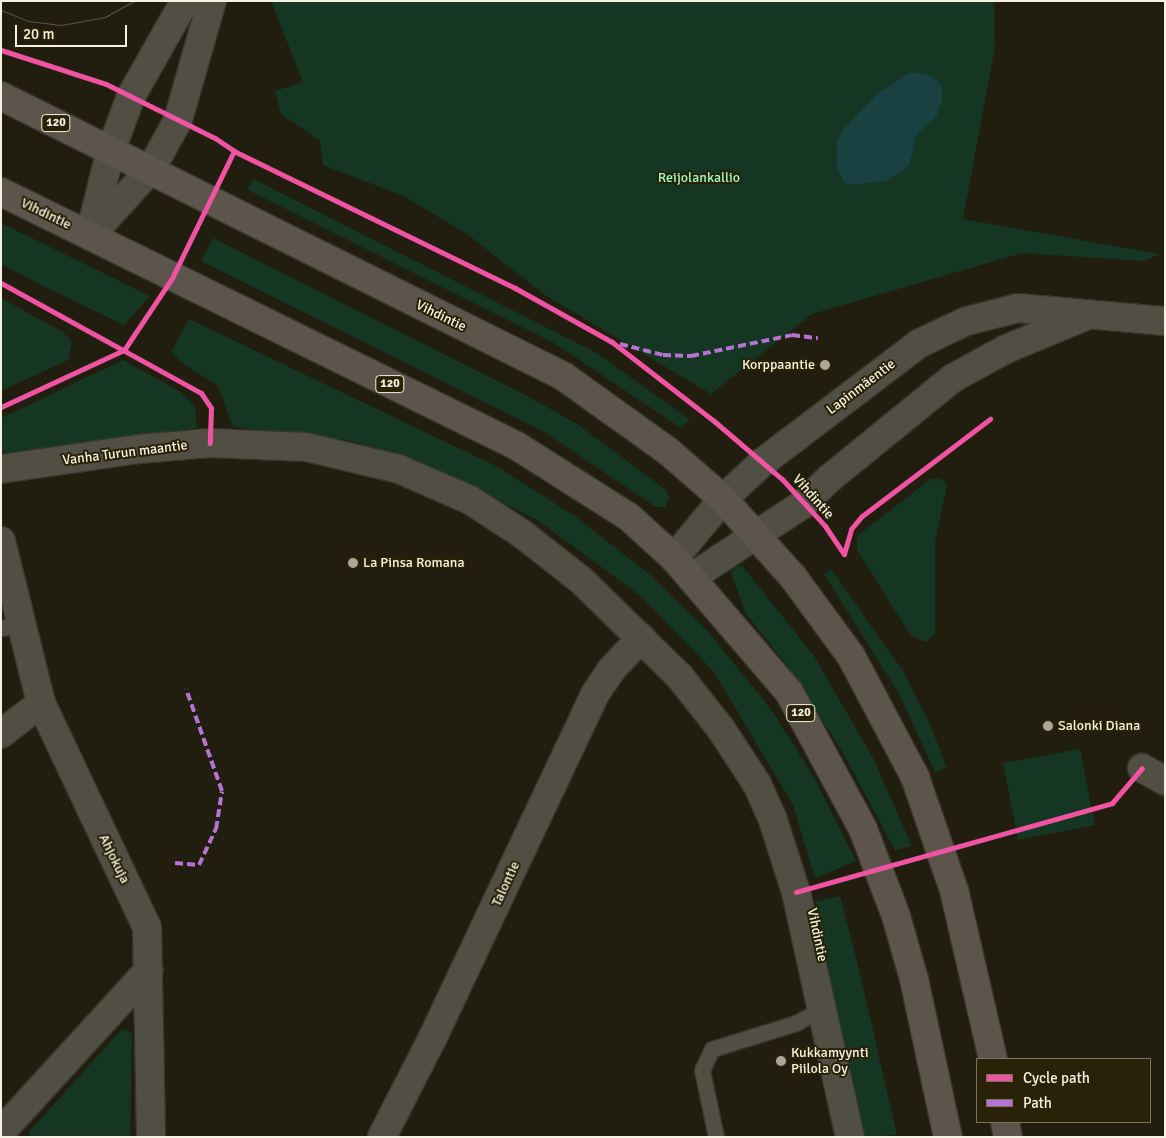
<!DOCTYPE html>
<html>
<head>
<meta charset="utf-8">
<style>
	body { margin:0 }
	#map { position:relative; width:1166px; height:1138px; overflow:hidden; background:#211e10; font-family:Signika,sans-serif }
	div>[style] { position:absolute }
	.green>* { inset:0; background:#153622 }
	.water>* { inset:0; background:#194142 }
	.roads { filter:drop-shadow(1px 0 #39372d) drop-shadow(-1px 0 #39372d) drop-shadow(0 1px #39372d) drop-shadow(0 -1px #39372d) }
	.service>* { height:15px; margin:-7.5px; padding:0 7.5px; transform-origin:7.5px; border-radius:7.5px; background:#514e44 }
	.minor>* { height:28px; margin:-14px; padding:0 14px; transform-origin:14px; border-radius:14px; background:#514e44 }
	.tertiary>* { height:28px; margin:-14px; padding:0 14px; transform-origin:14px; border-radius:14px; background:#514e44 }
	.primary>* { height:28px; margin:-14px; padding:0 14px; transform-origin:14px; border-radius:14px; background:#5d554c }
	.tram>* { height:1px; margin:-0.5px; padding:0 0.5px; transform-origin:0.5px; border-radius:0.5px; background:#58554c }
	.quiet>* { height:4px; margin-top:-2px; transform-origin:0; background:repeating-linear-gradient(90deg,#b673d3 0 8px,transparent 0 12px) }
	.cycleway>* { height:5px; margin:-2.5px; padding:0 2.5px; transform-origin:2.5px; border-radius:2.5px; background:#f153a3 }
	.dots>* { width:14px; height:14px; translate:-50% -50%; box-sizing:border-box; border:2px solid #292208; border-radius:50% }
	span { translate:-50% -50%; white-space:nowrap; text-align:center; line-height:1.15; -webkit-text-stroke:4px #292208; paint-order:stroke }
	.shield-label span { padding:1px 4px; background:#292208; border:1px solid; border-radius:4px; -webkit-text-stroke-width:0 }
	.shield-label { font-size:12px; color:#f6f2e2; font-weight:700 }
	.park-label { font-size:14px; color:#9cfdc3 }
	.street-label { font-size:14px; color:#f6f2e2 }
	.poi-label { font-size:14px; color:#f6f2e2 }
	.right { translate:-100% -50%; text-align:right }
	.left { translate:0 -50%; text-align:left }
	.frame { position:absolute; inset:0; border:2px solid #f6f2e2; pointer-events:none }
	.legend { position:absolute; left:976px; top:1058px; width:175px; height:65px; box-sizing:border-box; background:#292208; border:1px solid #7b755f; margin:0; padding:6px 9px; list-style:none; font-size:15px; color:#f6f2e2 }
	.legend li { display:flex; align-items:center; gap:10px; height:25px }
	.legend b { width:25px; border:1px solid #7b755f }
	.scale { position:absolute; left:15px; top:25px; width:112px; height:22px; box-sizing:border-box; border:2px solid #f6f2e2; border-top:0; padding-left:6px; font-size:15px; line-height:18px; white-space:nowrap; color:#f6f2e2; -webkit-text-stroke:4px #292208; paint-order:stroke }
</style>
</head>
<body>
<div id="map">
	<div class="green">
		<div style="clip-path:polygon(271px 1px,994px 1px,995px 47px,963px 219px,1159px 254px,1144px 261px,1022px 253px,812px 314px,711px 394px,545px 295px,467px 234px,403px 196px,323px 165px,320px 141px,281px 114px,275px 91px,303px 82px)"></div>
		<div style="clip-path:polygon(253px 179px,597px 353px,690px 420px,681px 428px,554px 343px,248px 190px)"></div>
		<div style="clip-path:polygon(1px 223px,150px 296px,124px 325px,39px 284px,1px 264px)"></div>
		<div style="clip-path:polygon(213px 238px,529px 397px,577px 424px,666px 490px,669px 498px,665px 507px,656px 507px,544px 432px,201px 261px)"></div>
		<div style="clip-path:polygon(1px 298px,63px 332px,72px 342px,68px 360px,1px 391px)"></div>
		<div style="clip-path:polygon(189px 319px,498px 467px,576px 517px,649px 574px,707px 630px,773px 712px,816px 781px,856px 861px,815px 878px,793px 805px,714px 672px,642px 597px,539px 521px,432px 467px,347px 440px,233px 427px,218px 386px,181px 362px,171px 352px)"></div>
		<div style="clip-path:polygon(123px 360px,181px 392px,195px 406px,197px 428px,15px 454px,1px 452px,1px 418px)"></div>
		<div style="clip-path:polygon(931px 479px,940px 479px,947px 484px,935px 543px,935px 634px,926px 642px,911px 636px,857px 550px,857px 536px)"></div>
		<div style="clip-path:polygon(737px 566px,743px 567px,814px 656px,873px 758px,912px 846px,895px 850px,843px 753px,787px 665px,746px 614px,731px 573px)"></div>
		<div style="clip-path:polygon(831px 569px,903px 671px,929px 722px,947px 768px,935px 772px,899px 694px,824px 574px)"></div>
		<div style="clip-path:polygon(1080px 749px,1095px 825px,1018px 840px,1003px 763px)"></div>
		<div style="clip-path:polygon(840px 896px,857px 961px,897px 1135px,863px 1137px,815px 902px)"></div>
		<div style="clip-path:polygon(122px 1029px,132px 1033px,130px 1137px,31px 1137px,28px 1133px)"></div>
	</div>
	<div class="water">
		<div style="clip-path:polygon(911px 72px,929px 75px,936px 80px,942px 86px,942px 100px,937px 115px,917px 134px,909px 166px,886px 181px,846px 185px,837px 170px,837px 141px,844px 129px,877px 94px)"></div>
	</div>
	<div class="roads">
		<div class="service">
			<div style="left:1px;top:628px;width:19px;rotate:-9deg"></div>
			<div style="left:716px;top:1137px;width:68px;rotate:-101.8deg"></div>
			<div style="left:702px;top:1070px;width:23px;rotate:-65deg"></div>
			<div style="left:712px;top:1049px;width:88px;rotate:-17.2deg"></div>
			<div style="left:796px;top:1023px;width:29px;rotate:-29deg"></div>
		</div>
		<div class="minor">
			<div style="left:1px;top:469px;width:138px;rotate:-8.3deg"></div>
			<div style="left:138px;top:449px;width:72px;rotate:-4.8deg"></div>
			<div style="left:210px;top:443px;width:96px;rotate:2.4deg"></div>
			<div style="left:306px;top:447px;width:96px;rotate:13.3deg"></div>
			<div style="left:399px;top:469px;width:77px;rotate:23.6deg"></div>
			<div style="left:470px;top:500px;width:61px;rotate:32.9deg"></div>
			<div style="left:521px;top:533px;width:76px;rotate:38.1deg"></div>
			<div style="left:581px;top:580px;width:139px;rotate:44.4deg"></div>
			<div style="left:680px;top:677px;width:66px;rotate:51.7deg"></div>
			<div style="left:721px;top:729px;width:66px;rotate:56.8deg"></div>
			<div style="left:757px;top:784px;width:36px;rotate:66deg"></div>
			<div style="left:772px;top:817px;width:79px;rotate:72.3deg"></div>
			<div style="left:796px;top:892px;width:251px;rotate:77.6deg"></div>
			<div style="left:1px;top:541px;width:167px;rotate:76.1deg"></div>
			<div style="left:41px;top:703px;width:248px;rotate:64.7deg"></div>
			<div style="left:147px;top:927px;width:210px;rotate:88.9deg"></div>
			<div style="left:1px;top:734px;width:51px;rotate:-37.8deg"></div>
			<div style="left:1142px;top:768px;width:26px;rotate:29deg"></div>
			<div style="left:1px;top:1132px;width:219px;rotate:-47.6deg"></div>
			<div style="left:382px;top:1137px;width:110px;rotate:-63deg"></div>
			<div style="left:432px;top:1039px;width:382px;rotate:-64.7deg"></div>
			<div style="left:595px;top:694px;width:29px;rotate:-56deg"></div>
			<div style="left:611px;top:670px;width:44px;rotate:-46.8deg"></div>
		</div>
		<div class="tertiary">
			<div style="left:90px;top:234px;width:87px;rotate:-76deg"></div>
			<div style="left:111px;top:150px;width:58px;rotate:-69.7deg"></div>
			<div style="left:131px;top:96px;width:109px;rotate:-60.4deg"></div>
			<div style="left:90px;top:236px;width:91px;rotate:-47.7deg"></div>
			<div style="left:151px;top:169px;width:56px;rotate:-61.1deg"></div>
			<div style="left:178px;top:120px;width:124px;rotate:-74.1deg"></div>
			<div style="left:674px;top:558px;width:77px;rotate:-50.3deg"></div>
			<div style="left:723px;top:499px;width:54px;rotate:-42.8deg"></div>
			<div style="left:763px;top:462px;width:197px;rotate:-37.2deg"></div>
			<div style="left:920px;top:343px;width:52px;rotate:-25.1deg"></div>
			<div style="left:967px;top:321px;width:53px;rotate:-14.3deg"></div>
			<div style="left:1018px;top:308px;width:148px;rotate:5.1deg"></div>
			<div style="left:692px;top:577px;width:133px;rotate:-33.3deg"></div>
			<div style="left:803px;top:504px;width:37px;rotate:-44deg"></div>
			<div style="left:830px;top:478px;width:159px;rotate:-39.1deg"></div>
			<div style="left:953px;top:378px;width:60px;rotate:-28.7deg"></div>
			<div style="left:1006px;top:349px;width:89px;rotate:-22.5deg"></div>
		</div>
		<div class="primary">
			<div style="left:1px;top:96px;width:628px;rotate:26.48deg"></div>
			<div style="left:563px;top:376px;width:130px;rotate:35.6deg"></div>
			<div style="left:669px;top:452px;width:72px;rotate:41deg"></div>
			<div style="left:723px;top:499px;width:105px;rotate:48.1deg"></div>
			<div style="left:793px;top:577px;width:98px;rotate:53.7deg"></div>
			<div style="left:851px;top:656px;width:137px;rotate:62.1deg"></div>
			<div style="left:915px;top:777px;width:120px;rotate:71deg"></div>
			<div style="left:954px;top:890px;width:173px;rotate:77deg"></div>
			<div style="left:1px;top:192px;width:575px;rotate:26.21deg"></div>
			<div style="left:517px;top:446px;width:133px;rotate:32.4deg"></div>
			<div style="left:629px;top:517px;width:61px;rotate:42.3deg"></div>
			<div style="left:674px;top:558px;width:177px;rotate:49.4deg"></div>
			<div style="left:789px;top:692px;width:156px;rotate:61.6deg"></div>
			<div style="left:863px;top:829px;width:93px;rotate:69.2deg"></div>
			<div style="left:896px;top:916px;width:66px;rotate:74.1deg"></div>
			<div style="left:914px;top:979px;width:162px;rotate:77.9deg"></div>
			<div style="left:1005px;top:1122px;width:15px;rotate:79deg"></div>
		</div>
	</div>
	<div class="tram">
		<div style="left:1px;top:10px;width:29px;rotate:22deg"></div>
		<div style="left:28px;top:21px;width:33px;rotate:7deg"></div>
		<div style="left:61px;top:25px;width:45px;rotate:-10.3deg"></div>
		<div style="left:105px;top:17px;width:33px;rotate:-29deg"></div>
	</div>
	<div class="quiet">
		<div style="left:620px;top:344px;width:44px;rotate:14.3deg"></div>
		<div style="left:663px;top:355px;width:28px;rotate:2deg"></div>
		<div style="left:691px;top:356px;width:103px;rotate:-11.7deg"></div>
		<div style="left:792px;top:335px;width:26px;rotate:7deg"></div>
		<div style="left:175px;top:863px;width:24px;rotate:5deg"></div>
		<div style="left:199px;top:865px;width:40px;rotate:-65deg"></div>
		<div style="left:216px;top:829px;width:38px;rotate:-81deg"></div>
		<div style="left:222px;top:791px;width:108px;rotate:-109.4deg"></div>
	</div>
	<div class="cycleway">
		<div style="left:1px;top:50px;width:110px;rotate:17.9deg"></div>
		<div style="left:106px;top:84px;width:122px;rotate:26.4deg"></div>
		<div style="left:215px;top:138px;width:23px;rotate:34deg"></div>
		<div style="left:234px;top:151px;width:313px;rotate:26deg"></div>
		<div style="left:515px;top:288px;width:111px;rotate:29.1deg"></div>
		<div style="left:612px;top:342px;width:129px;rotate:37.8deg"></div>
		<div style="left:714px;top:421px;width:89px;rotate:40.5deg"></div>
		<div style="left:782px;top:479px;width:64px;rotate:47.5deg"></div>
		<div style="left:825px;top:526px;width:34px;rotate:56deg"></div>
		<div style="left:1px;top:283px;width:228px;rotate:28.8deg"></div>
		<div style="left:201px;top:393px;width:18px;rotate:56deg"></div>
		<div style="left:211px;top:408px;width:35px;rotate:92deg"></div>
		<div style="left:1px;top:407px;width:136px;rotate:-24.9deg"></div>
		<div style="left:124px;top:350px;width:87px;rotate:-56.3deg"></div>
		<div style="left:172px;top:278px;width:141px;rotate:-64deg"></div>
		<div style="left:844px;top:554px;width:26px;rotate:-74deg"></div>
		<div style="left:851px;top:529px;width:17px;rotate:-50deg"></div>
		<div style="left:862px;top:516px;width:161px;rotate:-37.2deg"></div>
		<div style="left:796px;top:892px;width:328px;rotate:-15.7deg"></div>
		<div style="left:1112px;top:803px;width:46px;rotate:-49.4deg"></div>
	</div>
	<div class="dots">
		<div style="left:825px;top:365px;background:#aba898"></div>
		<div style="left:353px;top:563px;background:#aba898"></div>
		<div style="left:1048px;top:726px;background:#aba898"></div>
		<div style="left:781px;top:1061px;background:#aba898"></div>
	</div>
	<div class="shield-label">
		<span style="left:56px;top:123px">120</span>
		<span style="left:390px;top:384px">120</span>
		<span style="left:801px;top:713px">120</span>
	</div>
	<div class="park-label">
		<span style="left:699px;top:178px">Reijolankallio</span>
	</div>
	<div class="street-label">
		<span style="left:46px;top:214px;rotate:26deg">Vihdintie</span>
		<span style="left:441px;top:316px;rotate:26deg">Vihdintie</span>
		<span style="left:861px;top:387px;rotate:-37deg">Lapinmäentie</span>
		<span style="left:125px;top:453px;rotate:-7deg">Vanha Turun maantie</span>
		<span style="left:813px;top:497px;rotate:48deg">Vihdintie</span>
		<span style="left:114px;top:859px;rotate:64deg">Ahjokuja</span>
		<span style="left:506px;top:884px;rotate:-65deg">Talontie</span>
		<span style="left:817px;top:935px;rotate:78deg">Vihdintie</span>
	</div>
	<div class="poi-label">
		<span class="right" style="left:815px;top:365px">Korppaantie</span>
		<span class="left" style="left:363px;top:563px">La Pinsa Romana</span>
		<span class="left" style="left:1058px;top:726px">Salonki Diana</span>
		<span class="left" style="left:791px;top:1061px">Kukkamyynti<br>Piilola Oy</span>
	</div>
	<div class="frame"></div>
	<ul class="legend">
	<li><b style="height:6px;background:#f153a3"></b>Cycle path</li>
	<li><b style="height:6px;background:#b673d3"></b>Path</li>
	</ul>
	<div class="scale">20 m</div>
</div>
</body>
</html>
